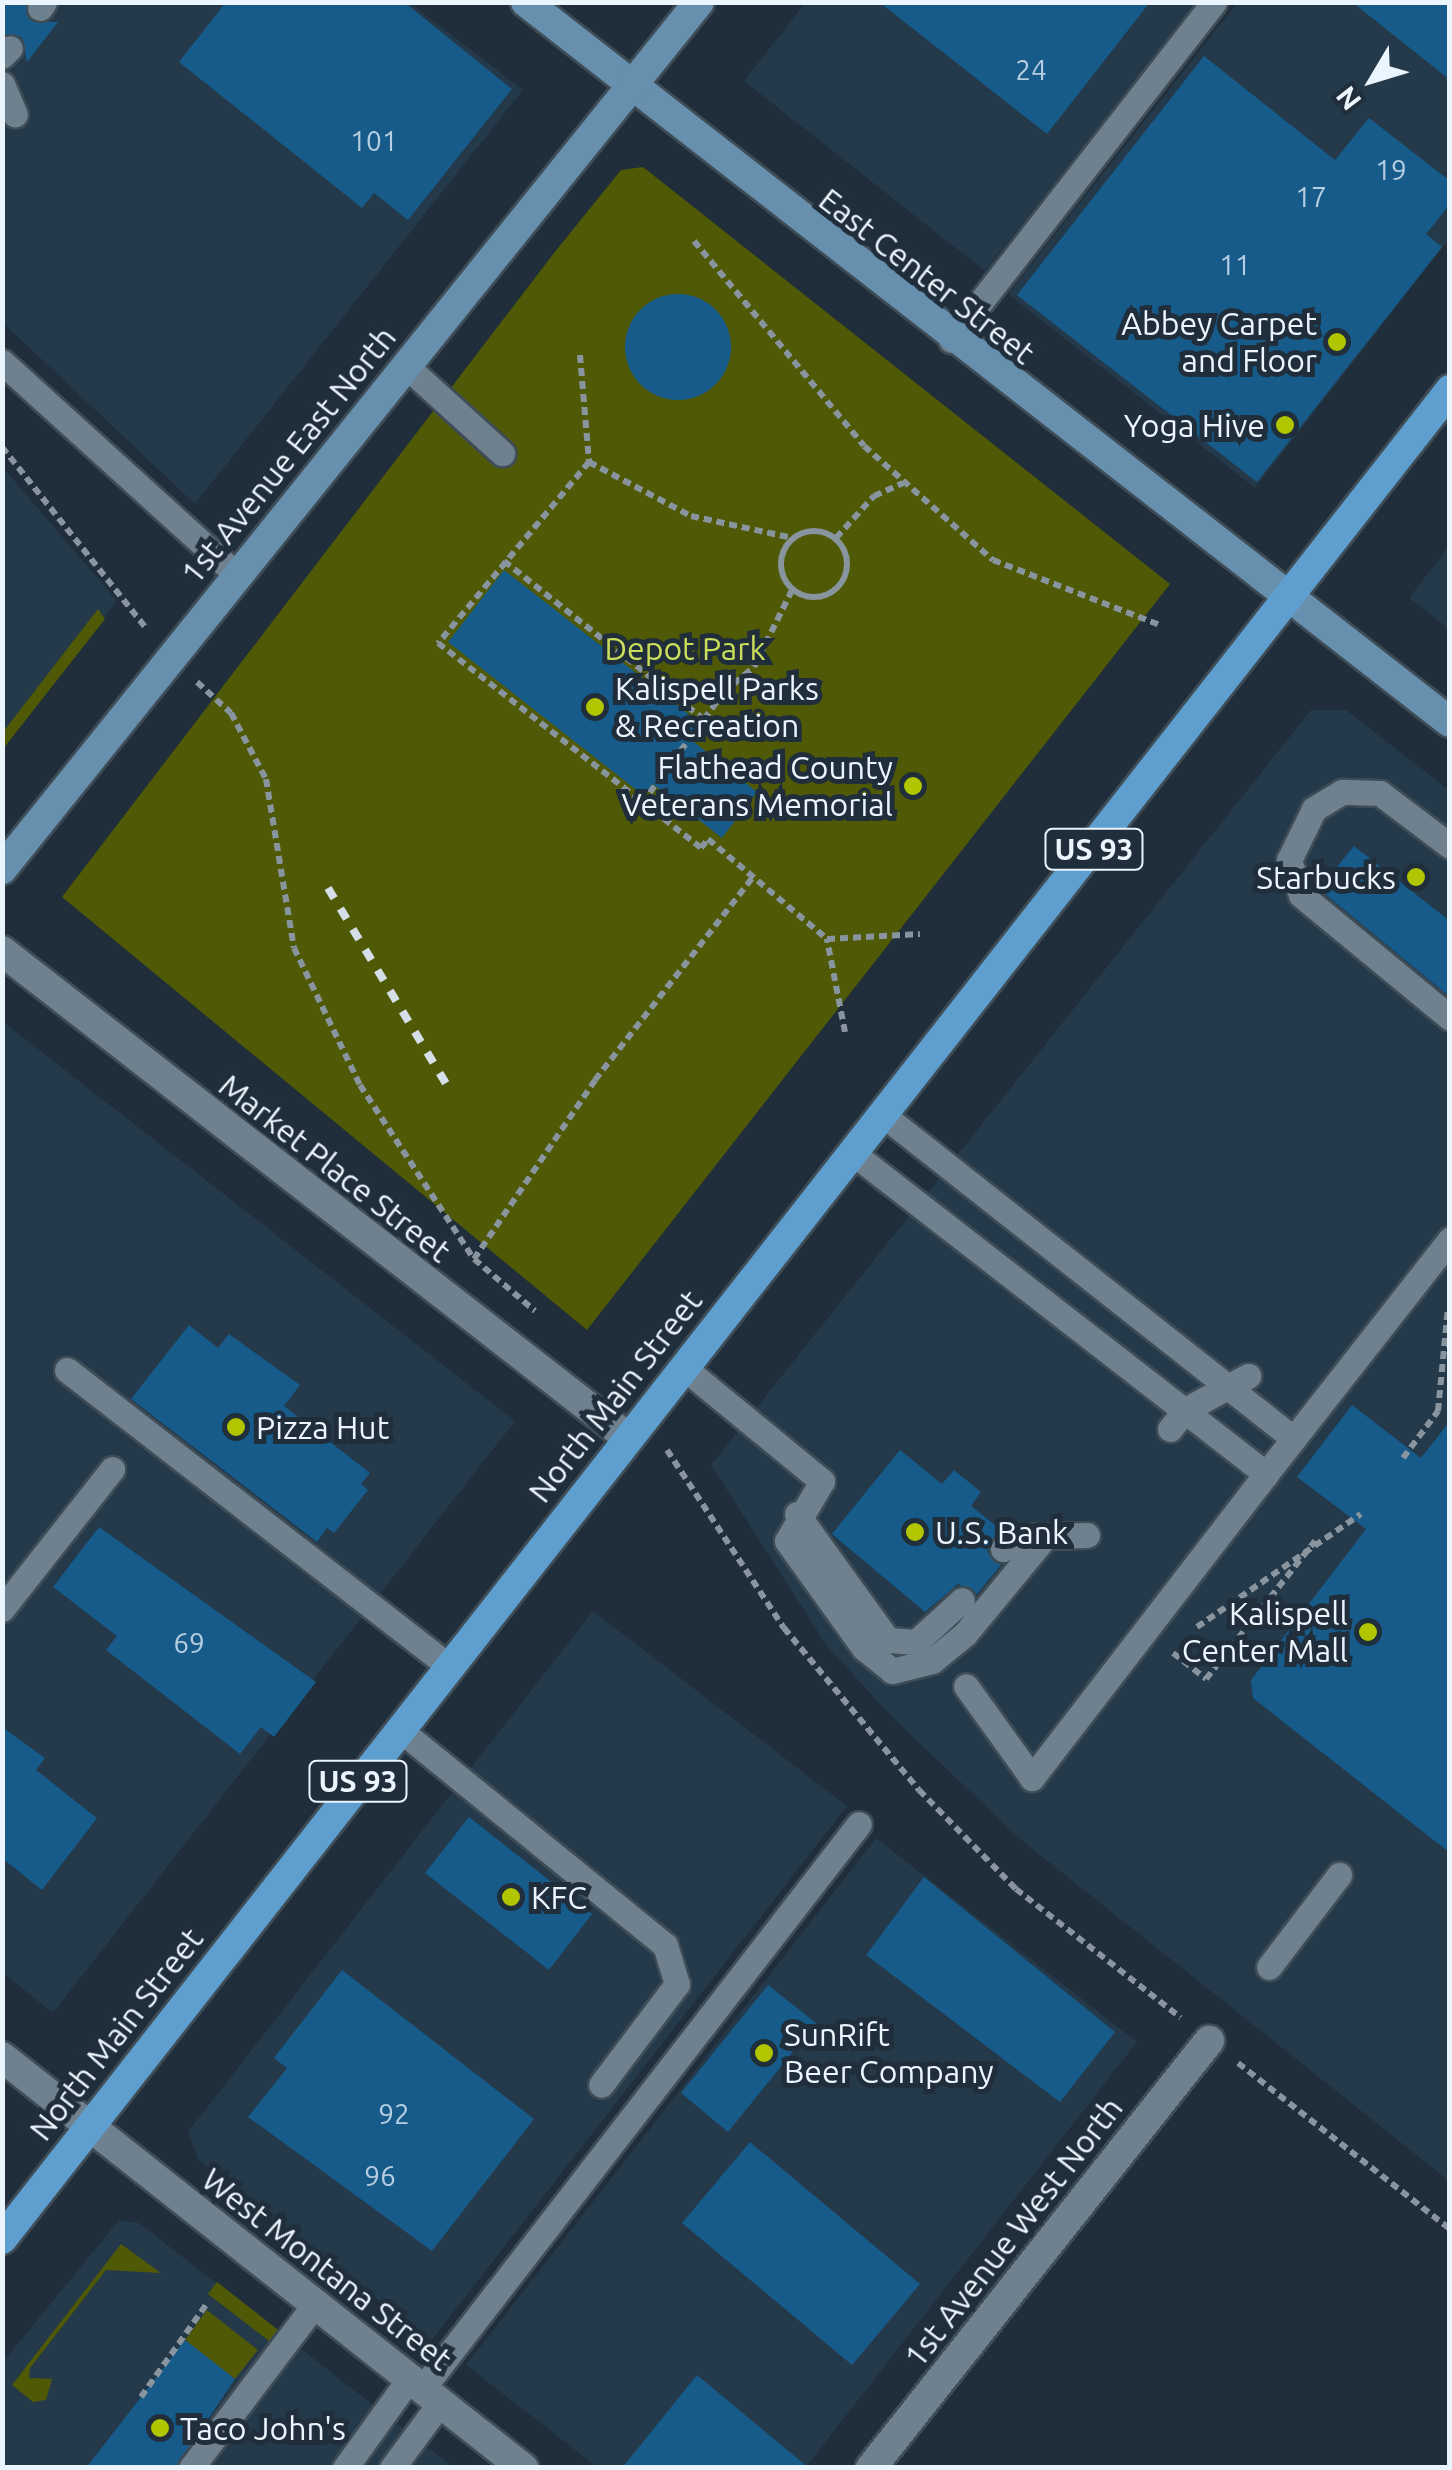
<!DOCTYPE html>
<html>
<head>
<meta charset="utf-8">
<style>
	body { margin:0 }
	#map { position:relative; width:1452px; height:2470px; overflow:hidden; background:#1f2e3a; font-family:Ubuntu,sans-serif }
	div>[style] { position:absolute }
	.built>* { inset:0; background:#243949 }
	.green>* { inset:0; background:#505905 }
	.building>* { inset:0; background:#175b8a }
	.round { border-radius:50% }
	.path>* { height:6px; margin-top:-3px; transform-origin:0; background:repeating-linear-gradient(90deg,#88949e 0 8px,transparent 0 13px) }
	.path>.ring { margin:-3px; padding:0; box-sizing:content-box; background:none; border:6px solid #88949e; border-radius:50% }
	.roads { filter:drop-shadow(2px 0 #3e4c56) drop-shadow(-2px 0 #3e4c56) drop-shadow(0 2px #3e4c56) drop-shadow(0 -2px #3e4c56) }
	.lane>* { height:25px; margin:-12.5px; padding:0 12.5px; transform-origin:12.5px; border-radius:12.5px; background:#6f808e }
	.street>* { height:30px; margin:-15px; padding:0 15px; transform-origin:15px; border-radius:15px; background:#6f808e }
	.secondary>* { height:30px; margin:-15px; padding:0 15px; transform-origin:15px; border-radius:15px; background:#678fae }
	.primary>* { height:30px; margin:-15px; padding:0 15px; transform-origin:15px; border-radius:15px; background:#5f9fcf }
	.rail>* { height:8px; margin-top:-4px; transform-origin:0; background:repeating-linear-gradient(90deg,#d4dfe7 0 12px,transparent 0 24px) }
	.dots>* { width:28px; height:28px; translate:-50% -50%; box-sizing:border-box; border:5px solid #1f2e3a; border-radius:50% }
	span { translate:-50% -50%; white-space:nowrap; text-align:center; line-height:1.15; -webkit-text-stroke:10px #1f2e3a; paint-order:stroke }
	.number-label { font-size:28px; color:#b6cee0 }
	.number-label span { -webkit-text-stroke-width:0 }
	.shield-label span { padding:2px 8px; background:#1f2e3a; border:2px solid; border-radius:8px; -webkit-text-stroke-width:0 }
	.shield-label { font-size:30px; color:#ebf5fd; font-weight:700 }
	.street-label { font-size:32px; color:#ebf5fd }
	.poi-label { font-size:32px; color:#ebf5fd }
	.right { translate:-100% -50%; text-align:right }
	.left { translate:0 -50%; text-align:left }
	.park-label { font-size:32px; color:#cbde5c }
	.frame { position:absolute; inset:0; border:5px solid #ebf5fd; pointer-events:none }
	.north { position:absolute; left:1322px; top:30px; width:100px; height:100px; -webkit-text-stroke:8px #1f2e3a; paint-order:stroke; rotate:232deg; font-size:28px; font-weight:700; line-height:40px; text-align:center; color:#ebf5fd }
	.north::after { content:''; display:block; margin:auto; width:35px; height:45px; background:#ebf5fd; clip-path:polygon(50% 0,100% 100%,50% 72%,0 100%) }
</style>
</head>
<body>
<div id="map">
	<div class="built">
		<div style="clip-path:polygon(2px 3px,410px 3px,523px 90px,195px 504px,3px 323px)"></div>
		<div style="clip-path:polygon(805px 3px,1196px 3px,985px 271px,744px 81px)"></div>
		<div style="clip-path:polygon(1237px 3px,1449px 3px,1449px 239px,1255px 488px,1008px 294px)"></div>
		<div style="clip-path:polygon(2px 466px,117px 601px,3px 748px,2px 748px)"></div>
		<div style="clip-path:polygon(1449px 546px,1449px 629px,1409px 598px)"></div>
		<div style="clip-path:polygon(1311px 710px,1346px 710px,1449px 790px,1449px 2181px,1020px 1839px,893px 1718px,827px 1646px,711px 1465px)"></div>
		<div style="clip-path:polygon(2px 1021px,515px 1421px,53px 2013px,3px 1973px)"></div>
		<div style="clip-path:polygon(593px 1611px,847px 1806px,431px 2341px,198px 2159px,188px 2132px)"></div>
		<div style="clip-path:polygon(876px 1838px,1137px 2042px,806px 2467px,597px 2467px,466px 2365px)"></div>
		<div style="clip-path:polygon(119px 2220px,139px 2223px,453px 2467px,3px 2467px,2px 2363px)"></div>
	</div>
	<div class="green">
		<div style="clip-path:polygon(643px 167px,1170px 584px,587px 1330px,62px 897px,554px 253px,621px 170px)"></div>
		<div style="clip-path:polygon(98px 609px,105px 619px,3px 749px,3px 732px)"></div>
		<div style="clip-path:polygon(121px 2244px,161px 2273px,106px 2270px,30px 2368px,29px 2378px,52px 2379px,46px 2400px,33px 2402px,12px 2385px)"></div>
		<div style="clip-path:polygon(217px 2282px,282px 2333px,273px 2344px,208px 2294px)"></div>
		<div style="clip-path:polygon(207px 2310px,258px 2350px,235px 2379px,185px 2340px)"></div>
	</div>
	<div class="building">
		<div style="clip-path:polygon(2px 2px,25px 2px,32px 22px,58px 22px,27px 62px,22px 37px,2px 34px)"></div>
		<div style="clip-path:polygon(226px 2px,404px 2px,512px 89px,408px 220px,374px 193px,362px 208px,179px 62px)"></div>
		<div style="clip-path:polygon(879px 2px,1150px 2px,1047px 134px)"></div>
		<div style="clip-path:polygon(1352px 2px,1450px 2px,1450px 80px)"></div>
		<div style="clip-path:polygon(1204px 56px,1335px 160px,1369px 118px,1450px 181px,1450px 204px,1426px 234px,1442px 247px,1257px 482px,1017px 295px)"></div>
		<div class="round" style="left:625px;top:294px;width:106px;height:106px"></div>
		<div style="clip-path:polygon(504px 570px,700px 723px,689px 738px,757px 792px,722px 838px,653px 784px,644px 796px,448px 642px)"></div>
		<div style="clip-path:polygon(1354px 846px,1450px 921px,1450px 997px,1319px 889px)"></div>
		<div style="clip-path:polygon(189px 1325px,218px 1348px,229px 1334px,300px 1385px,284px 1406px,370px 1473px,361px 1484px,368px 1490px,334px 1533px,327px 1528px,317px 1542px,131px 1399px)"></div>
		<div style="clip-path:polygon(1352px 1405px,1421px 1458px,1450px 1421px,1450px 1853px,1253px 1698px,1251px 1680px,1366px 1529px,1297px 1477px)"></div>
		<div style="clip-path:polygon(900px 1450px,942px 1484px,954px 1470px,981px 1492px,971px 1506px,1000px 1529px,987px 1552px,1001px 1565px,977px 1594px,958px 1584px,925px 1612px,832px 1534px)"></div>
		<div style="clip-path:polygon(99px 1527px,316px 1682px,274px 1737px,261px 1727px,240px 1754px,106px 1650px,117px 1636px,53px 1587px)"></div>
		<div style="clip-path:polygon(2px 1727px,45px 1758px,36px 1770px,97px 1818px,42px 1890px,2px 1858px)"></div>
		<div style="clip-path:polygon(469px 1817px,592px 1914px,549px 1970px,425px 1873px)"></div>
		<div style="clip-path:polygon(924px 1877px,1115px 2032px,1060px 2102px,866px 1955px)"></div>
		<div style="clip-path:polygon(342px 1970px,534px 2119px,432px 2251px,248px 2117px,287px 2068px,274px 2058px)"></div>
		<div style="clip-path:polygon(768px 1985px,816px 2023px,728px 2132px,681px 2093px)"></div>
		<div style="clip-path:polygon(750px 2142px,920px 2284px,852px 2365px,682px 2223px)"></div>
		<div style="clip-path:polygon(185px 2340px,235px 2379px,175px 2468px,86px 2468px)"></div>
		<div style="clip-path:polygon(697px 2375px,809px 2468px,622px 2468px)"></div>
	</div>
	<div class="path">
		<div style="left:694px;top:241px;width:266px;rotate:50.3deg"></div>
		<div style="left:864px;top:446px;width:172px;rotate:41.5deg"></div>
		<div style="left:993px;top:560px;width:179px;rotate:21.3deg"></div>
		<div style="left:580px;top:355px;width:107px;rotate:85.2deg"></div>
		<div style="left:589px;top:462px;width:236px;rotate:129.8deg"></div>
		<div style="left:438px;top:643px;width:333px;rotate:37.9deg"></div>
		<div style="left:701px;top:848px;width:11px;rotate:-52deg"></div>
		<div style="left:708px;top:839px;width:155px;rotate:40deg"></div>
		<div style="left:2px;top:447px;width:233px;rotate:51.5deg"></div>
		<div style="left:589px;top:462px;width:115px;rotate:27.9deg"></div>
		<div style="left:691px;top:516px;width:104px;rotate:12.2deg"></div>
		<div class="ring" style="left:781px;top:531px;width:60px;height:60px"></div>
		<div style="left:836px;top:538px;width:57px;rotate:-47.9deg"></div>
		<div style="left:874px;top:496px;width:32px;rotate:-24deg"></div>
		<div style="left:504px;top:561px;width:259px;rotate:38.4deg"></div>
		<div style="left:197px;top:682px;width:46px;rotate:42.4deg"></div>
		<div style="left:231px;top:713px;width:75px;rotate:62.1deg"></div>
		<div style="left:266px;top:779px;width:171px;rotate:80.6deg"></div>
		<div style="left:294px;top:948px;width:152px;rotate:64.3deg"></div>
		<div style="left:360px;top:1085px;width:208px;rotate:56.8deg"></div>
		<div style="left:474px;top:1259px;width:80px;rotate:40.4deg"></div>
		<div style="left:642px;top:803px;width:138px;rotate:-53.5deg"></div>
		<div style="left:724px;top:692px;width:39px;rotate:-40deg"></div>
		<div style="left:754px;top:667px;width:88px;rotate:-63.7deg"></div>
		<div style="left:845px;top:1032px;width:95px;rotate:-101deg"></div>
		<div style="left:827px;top:939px;width:93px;rotate:-3.1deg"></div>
		<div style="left:474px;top:1259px;width:216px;rotate:-55.9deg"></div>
		<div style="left:595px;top:1080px;width:256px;rotate:-52.1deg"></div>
		<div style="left:667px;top:1450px;width:213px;rotate:56.7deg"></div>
		<div style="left:784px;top:1628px;width:211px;rotate:50.2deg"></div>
		<div style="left:919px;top:1790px;width:139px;rotate:45.6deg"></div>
		<div style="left:1016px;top:1889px;width:209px;rotate:38deg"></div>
		<div style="left:1403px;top:1458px;width:59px;rotate:-53.3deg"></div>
		<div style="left:1438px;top:1411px;width:104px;rotate:-84.5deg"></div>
		<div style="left:1197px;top:1627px;width:199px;rotate:-34.6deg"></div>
		<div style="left:1173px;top:1653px;width:42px;rotate:38.2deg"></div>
		<div style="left:1206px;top:1679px;width:176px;rotate:-51.7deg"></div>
		<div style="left:1238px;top:2063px;width:269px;rotate:38.1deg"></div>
		<div style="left:141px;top:2397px;width:116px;rotate:-54.8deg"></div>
	</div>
	<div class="roads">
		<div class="lane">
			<div style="left:40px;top:8px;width:7px;rotate:-56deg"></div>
			<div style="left:2px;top:56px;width:11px;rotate:-45deg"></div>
			<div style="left:2px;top:84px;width:33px;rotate:67deg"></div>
			<div style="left:951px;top:340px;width:428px;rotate:-52.1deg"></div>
			<div style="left:2px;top:362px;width:317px;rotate:42.2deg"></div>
			<div style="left:406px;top:366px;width:130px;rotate:42.2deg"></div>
			<div style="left:1450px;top:846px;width:88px;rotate:-142.9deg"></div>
			<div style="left:1380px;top:793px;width:38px;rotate:-178deg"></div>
			<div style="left:1342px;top:792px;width:33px;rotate:149deg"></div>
			<div style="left:1314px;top:809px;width:57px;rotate:116.1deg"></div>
			<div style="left:1289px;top:860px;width:37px;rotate:71deg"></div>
			<div style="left:1301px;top:895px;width:193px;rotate:39.5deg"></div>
			<div style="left:887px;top:1118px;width:518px;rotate:38.26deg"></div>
			<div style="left:854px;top:1154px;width:522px;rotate:37.84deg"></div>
			<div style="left:1266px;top:1474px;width:384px;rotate:127.6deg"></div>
			<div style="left:1032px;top:1778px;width:113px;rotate:-125.7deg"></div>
			<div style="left:683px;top:1367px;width:180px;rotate:39.4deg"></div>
			<div style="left:822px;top:1481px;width:69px;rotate:120.3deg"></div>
			<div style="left:787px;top:1541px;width:132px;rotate:54.3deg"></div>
			<div style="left:864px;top:1648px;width:36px;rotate:39deg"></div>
			<div style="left:892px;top:1671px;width:41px;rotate:-14deg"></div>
			<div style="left:932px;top:1661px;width:43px;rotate:-39.3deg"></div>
			<div style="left:965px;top:1634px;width:126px;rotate:-50.5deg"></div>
			<div style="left:67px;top:1370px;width:482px;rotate:37.8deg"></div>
			<div style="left:1170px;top:1429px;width:24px;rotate:-52deg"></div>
			<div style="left:1185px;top:1410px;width:72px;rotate:-28.4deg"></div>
			<div style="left:1266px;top:1474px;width:298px;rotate:-51.9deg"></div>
			<div style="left:797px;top:1514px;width:155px;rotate:54.2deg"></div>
			<div style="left:888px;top:1640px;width:28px;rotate:4deg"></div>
			<div style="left:916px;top:1642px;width:62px;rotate:-42.4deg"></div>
			<div style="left:1003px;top:1549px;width:18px;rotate:-43deg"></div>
			<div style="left:1016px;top:1537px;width:71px;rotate:-1.6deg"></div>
			<div style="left:2px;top:1609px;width:178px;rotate:-51.8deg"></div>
			<div style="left:399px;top:1729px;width:343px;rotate:39.1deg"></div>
			<div style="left:665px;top:1945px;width:41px;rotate:72.9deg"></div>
			<div style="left:677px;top:1984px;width:126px;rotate:127deg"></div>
			<div style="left:1269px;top:1967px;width:116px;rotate:-52.7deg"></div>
			<div style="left:422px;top:2389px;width:714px;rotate:-52.28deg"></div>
			<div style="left:191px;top:2468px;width:206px;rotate:-52.9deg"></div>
			<div style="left:345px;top:2468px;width:110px;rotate:-54.3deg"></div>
			<div style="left:392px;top:2468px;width:81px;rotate:-53.6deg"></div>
		</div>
		<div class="street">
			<div style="left:2px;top:951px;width:792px;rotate:37.87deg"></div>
			<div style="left:2px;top:2057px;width:664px;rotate:38.27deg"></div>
			<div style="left:871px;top:2468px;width:545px;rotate:-51.64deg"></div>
		</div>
		<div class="secondary">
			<div style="left:526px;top:2px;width:1171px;rotate:37.93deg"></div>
			<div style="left:2px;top:869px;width:1112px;rotate:-51.2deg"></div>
		</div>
		<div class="primary">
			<div style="left:2px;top:2239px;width:2349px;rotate:-51.93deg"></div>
		</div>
	</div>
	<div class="rail">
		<div style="left:328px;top:888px;width:232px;rotate:58.9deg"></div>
	</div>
	<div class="dots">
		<div style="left:1337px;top:342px;background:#b1c500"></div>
		<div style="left:1285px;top:425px;background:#b1c500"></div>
		<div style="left:595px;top:707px;background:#b1c500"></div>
		<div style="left:913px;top:786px;background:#b1c500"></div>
		<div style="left:1416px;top:877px;background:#b1c500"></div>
		<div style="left:236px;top:1427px;background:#b1c500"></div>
		<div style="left:915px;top:1532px;background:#b1c500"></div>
		<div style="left:1368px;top:1632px;background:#b1c500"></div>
		<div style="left:511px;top:1897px;background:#b1c500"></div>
		<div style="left:764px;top:2053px;background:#b1c500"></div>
		<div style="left:160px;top:2428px;background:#b1c500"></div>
	</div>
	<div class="number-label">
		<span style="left:1031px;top:70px">24</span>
		<span style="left:374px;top:141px">101</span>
		<span style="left:1391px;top:170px">19</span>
		<span style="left:1311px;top:197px">17</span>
		<span style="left:1235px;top:265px">11</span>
		<span style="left:189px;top:1643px">69</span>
		<span style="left:394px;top:2114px">92</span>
		<span style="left:380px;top:2176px">96</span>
	</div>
	<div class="shield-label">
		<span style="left:1094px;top:849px">US 93</span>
		<span style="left:358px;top:1781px">US 93</span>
	</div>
	<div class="street-label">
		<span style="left:927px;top:276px;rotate:38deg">East Center Street</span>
		<span style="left:288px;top:455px;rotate:-51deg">1st Avenue East North</span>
		<span style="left:335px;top:1168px;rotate:38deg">Market Place Street</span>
		<span style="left:615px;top:1396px;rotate:-52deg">North Main Street</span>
		<span style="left:116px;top:2034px;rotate:-52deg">North Main Street</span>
		<span style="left:1013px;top:2232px;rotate:-52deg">1st Avenue West North</span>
		<span style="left:327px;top:2269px;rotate:38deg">West Montana Street</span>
	</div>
	<div class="poi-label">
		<span class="right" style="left:1317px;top:342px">Abbey Carpet<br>and Floor</span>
		<span class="right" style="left:1265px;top:425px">Yoga Hive</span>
		<span class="left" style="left:615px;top:707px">Kalispell Parks<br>&amp; Recreation</span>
		<span class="right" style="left:893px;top:786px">Flathead County<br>Veterans Memorial</span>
		<span class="right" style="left:1396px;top:877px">Starbucks</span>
		<span class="left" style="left:256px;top:1427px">Pizza Hut</span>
		<span class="left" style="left:935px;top:1532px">U.S. Bank</span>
		<span class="right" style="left:1348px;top:1632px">Kalispell<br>Center Mall</span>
		<span class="left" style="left:531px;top:1897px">KFC</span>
		<span class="left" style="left:784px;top:2053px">SunRift<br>Beer Company</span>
		<span class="left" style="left:180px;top:2428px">Taco John's</span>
	</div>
	<div class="park-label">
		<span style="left:685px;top:648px">Depot Park</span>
	</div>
	<div class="frame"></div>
	<div class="north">N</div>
</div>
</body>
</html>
